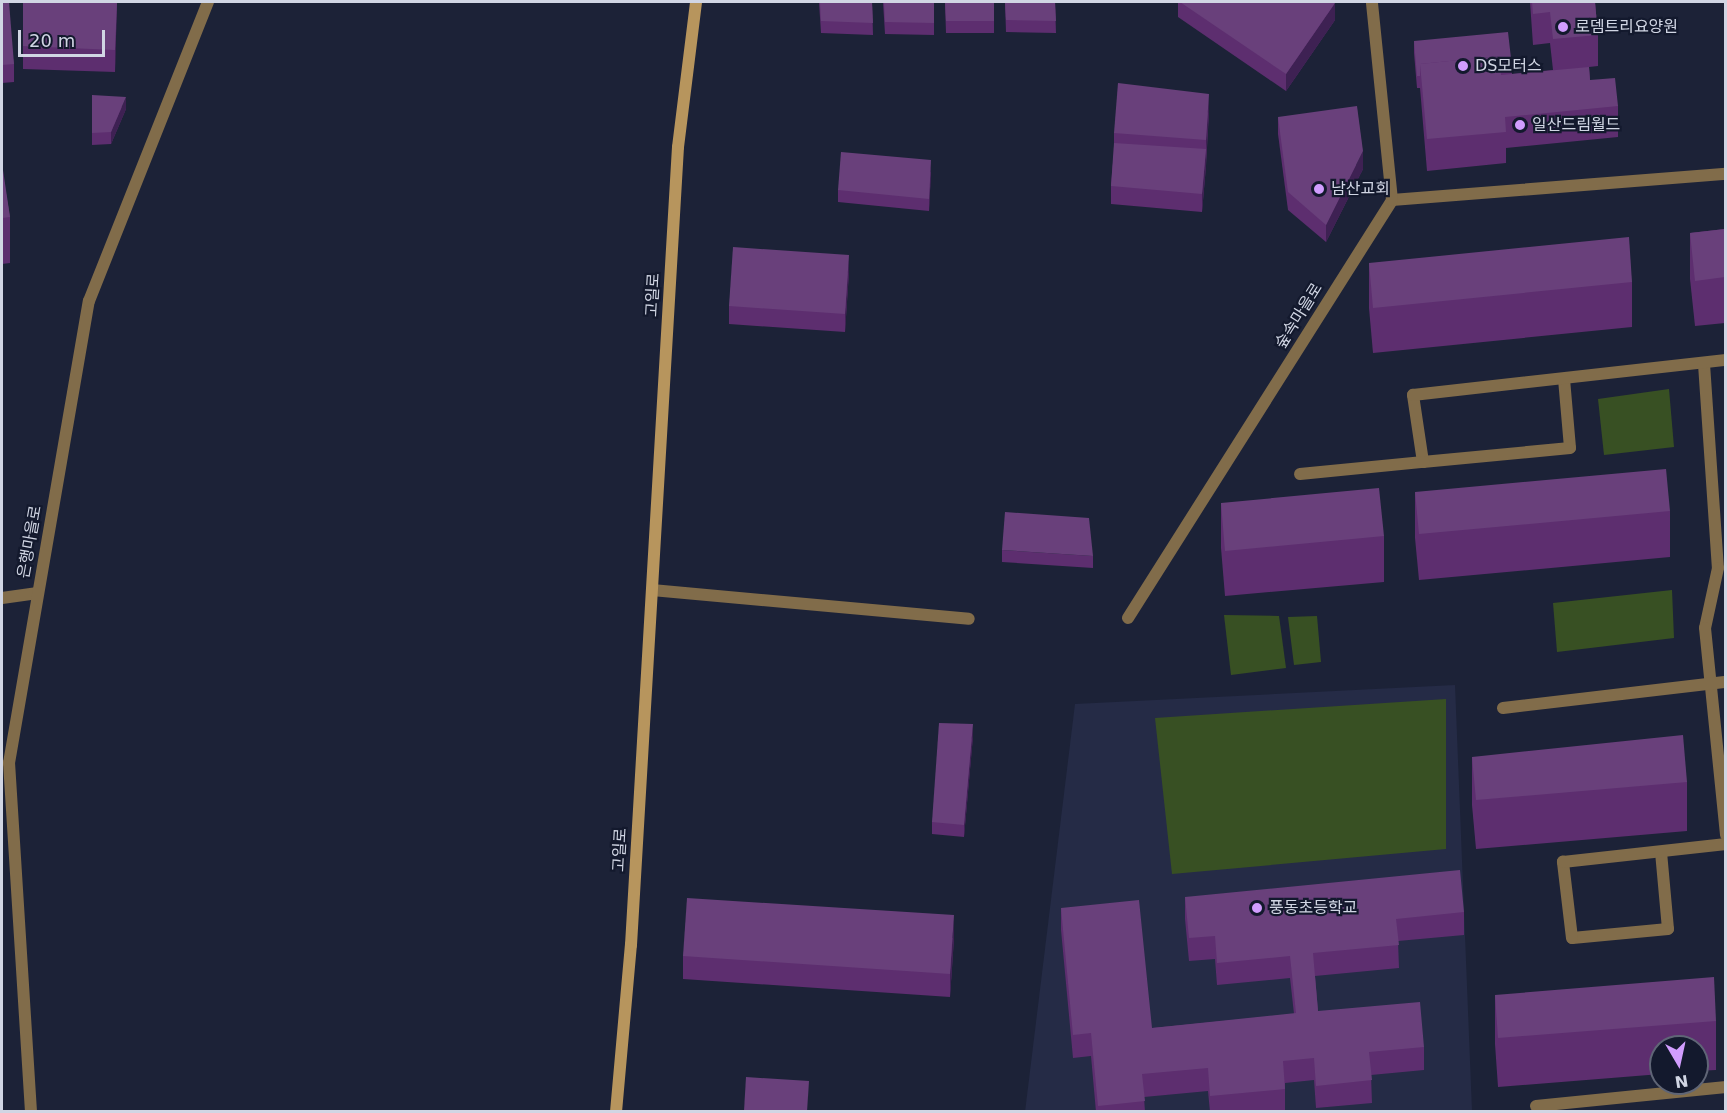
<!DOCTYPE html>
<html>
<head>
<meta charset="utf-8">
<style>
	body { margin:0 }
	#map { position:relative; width:1727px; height:1113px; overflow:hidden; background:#1c2237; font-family:"DejaVu Sans","Noto Sans KR",sans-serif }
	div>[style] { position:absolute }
	.built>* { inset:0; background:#252b46 }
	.green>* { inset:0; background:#385023 }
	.service>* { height:12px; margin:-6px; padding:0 6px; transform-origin:6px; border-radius:6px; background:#816c4a }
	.minor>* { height:12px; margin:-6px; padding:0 6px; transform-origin:6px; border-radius:6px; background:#816c4a }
	.tertiary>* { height:12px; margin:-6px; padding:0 6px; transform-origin:6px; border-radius:6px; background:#816c4a }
	.secondary>* { height:12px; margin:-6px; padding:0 6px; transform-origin:6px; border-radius:6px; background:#b7955d }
	.wall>* { inset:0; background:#5d2e6f }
	.shaded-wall>* { inset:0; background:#3e2153 }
	.building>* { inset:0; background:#69407b }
	.dots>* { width:16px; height:16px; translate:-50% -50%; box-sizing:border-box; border:3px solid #13192d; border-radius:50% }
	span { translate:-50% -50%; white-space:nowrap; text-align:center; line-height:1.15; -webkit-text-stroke:4.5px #13192d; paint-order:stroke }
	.poi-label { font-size:16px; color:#d1d6e4 }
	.left { translate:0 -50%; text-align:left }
	.street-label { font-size:16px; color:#d1d6e4 }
	.frame { position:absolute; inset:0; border:3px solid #d1d6e4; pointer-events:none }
	.north { position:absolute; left:1649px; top:1035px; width:60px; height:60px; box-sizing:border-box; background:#13192d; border:2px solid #5f6576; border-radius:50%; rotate:171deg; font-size:16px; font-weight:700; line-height:24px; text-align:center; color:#d1d6e4 }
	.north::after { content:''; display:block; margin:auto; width:21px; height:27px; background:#d19dfe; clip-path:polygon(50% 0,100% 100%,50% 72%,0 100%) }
	.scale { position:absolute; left:18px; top:30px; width:87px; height:27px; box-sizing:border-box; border:3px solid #d1d6e4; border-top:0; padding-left:8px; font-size:18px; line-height:21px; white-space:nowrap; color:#d1d6e4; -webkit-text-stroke:4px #13192d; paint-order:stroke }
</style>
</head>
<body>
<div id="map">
	<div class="built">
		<div style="clip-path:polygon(1455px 685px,1472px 1111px,1025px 1112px,1075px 704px)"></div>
	</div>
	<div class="green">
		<div style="clip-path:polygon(1669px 389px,1674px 447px,1604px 455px,1598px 399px)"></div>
		<div style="clip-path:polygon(1672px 590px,1674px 638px,1557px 652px,1553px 603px)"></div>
		<div style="clip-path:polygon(1224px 615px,1279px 616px,1286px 668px,1231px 675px)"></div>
		<div style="clip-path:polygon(1317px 616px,1321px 662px,1294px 665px,1288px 617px)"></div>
		<div style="clip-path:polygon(1446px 699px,1446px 849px,1172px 874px,1155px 718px)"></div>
	</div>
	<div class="service">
		<div style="left:1704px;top:364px;width:204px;rotate:86.1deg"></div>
		<div style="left:1718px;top:568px;width:61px;rotate:102.2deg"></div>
		<div style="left:1705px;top:628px;width:208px;rotate:84.2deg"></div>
		<div style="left:1564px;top:379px;width:69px;rotate:85deg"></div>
		<div style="left:1570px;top:448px;width:148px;rotate:174.6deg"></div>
		<div style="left:1423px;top:462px;width:68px;rotate:-98.5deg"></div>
		<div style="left:1413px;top:395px;width:315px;rotate:-6.4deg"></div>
		<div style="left:1300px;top:474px;width:124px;rotate:-5.6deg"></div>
		<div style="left:2px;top:598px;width:36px;rotate:-8deg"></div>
		<div style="left:1503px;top:708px;width:225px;rotate:-6.7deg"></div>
		<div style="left:1661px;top:852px;width:77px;rotate:84.8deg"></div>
		<div style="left:1668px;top:929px;width:96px;rotate:174.6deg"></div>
		<div style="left:1572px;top:938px;width:77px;rotate:-96.8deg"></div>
		<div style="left:1563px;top:862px;width:164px;rotate:-6.3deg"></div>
		<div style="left:1536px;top:1106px;width:191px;rotate:-5.7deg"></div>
	</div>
	<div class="minor">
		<div style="left:1392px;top:200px;width:335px;rotate:-4.5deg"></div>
		<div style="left:652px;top:590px;width:318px;rotate:5.2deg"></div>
		<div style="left:1128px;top:618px;width:494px;rotate:-57.7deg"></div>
		<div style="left:1392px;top:200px;width:199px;rotate:-95.8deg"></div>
	</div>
	<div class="tertiary">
		<div style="left:31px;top:1112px;width:350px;rotate:-93.6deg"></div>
		<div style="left:9px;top:763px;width:469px;rotate:-80.2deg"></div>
		<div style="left:89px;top:301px;width:322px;rotate:-68.3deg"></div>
	</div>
	<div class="secondary">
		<div style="left:616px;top:1112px;width:168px;rotate:-84.9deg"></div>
		<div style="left:631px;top:945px;width:799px;rotate:-86.63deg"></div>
		<div style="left:678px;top:147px;width:146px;rotate:-82.9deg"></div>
	</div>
	<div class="wall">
		<div style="clip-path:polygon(2px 2px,14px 64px,14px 82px,2px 83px)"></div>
		<div style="clip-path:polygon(23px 2px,117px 2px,115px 72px,23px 69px)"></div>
		<div style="clip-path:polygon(819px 2px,872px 2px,873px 35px,821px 33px)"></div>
		<div style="clip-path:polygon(883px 2px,934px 2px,934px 35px,885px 34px)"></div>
		<div style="clip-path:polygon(945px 2px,994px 21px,994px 33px,946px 33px)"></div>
		<div style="clip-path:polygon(1005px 2px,1055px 2px,1056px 33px,1006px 32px)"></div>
		<div style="clip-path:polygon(1178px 2px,1334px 2px,1335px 20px,1286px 91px,1178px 17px)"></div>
		<div style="clip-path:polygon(1530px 2px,1595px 2px,1598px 35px,1598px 66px,1589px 67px,1590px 80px,1618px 106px,1618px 137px,1506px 148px,1506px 163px,1427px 171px,1420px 88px,1417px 88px,1414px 53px,1414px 41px,1512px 67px,1512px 74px,1553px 70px,1550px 43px,1533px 45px)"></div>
		<div style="clip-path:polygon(92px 95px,126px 109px,111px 144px,92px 145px)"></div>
		<div style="clip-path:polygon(1209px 112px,1206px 166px,1202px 212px,1111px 204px,1111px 186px,1114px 151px,1114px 133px)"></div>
		<div style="clip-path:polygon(1278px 117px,1363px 169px,1326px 242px,1288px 210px,1278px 134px)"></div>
		<div style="clip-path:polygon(2px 170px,10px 217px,10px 263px,2px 264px)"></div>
		<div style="clip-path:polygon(931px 172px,929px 211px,838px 202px,838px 190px)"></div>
		<div style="clip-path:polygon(1725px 229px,1725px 323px,1695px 326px,1690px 279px,1690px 233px)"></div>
		<div style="clip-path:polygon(1369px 263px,1632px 282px,1632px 327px,1373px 353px,1369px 308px)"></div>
		<div style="clip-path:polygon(849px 272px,845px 332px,729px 324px,729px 306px)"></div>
		<div style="clip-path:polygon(1415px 492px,1670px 511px,1670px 557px,1419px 580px,1415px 538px)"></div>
		<div style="clip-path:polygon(1221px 503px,1384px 536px,1384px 582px,1225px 596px,1221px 548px)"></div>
		<div style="clip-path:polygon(1002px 550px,1093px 556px,1093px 568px,1002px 562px)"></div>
		<div style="clip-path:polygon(973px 736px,964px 837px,932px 834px,932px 822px)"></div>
		<div style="clip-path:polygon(1472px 757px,1687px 782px,1687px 831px,1476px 849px,1472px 805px)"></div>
		<div style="clip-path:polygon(1185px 897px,1464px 912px,1464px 935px,1398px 941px,1399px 968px,1315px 976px,1318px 1011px,1424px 1047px,1424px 1070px,1371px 1075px,1372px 1103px,1316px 1108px,1314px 1080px,1285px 1083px,1285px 1111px,1210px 1112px,1208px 1091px,1144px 1097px,1145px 1112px,1096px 1112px,1091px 1056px,1073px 1058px,1061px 930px,1061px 908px,1152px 1028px,1294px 1014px,1290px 978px,1217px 985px,1215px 959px,1189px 961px,1185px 919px)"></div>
		<div style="clip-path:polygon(954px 938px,950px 997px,683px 979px,683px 956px)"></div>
		<div style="clip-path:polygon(1495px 995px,1716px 1021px,1716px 1070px,1697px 1071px,1697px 1047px,1661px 1047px,1661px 1074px,1498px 1087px,1495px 1044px)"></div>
	</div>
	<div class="shaded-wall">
		<div style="clip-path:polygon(117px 2px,115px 72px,115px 50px)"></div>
		<div style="clip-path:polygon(1335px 3px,1335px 20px,1286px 91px,1286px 74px)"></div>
		<div style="clip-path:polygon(1209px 94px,1209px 112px,1206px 157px,1206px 140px)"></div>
		<div style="clip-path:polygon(126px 97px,126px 109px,111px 144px,111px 132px)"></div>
		<div style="clip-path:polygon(1206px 149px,1206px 166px,1202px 212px,1202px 194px)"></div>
		<div style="clip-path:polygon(1363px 151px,1363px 169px,1326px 242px,1326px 225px)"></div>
		<div style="clip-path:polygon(931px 160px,931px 172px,929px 211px,929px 199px)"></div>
		<div style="clip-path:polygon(849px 255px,849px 272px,845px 332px,845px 314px)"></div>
		<div style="clip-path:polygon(973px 724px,973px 736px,964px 837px,964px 825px)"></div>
		<div style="clip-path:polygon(954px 915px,954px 938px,950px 997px,950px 974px)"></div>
	</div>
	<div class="building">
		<div style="clip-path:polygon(2px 2px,9px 2px,14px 64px,2px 65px)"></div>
		<div style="clip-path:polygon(23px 2px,117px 2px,115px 50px,23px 46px)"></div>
		<div style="clip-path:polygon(820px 2px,872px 2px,873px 23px,821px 21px)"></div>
		<div style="clip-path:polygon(884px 2px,934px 2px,934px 23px,885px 22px)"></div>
		<div style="clip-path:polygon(945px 2px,994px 2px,994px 21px,946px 21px)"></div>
		<div style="clip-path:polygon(1005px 2px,1055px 2px,1056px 21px,1006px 20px)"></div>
		<div style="clip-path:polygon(1180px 2px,1334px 2px,1335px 3px,1286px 74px)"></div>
		<div style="clip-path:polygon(1532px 2px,1595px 2px,1598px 35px,1553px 39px,1550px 12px,1533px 14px)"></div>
		<div style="clip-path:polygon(1508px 32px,1512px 67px,1500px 68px,1499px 56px,1420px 64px,1420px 76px,1417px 76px,1414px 41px)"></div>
		<div style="clip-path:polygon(1499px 56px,1501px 75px,1589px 67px,1590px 80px,1615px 78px,1618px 106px,1505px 117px,1506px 132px,1427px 139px,1420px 64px)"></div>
		<div style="clip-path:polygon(1118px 83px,1209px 94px,1206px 140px,1114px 133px)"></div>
		<div style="clip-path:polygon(92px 95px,126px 97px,111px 132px,92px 133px)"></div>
		<div style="clip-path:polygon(1357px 106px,1363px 151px,1326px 225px,1288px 192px,1278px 117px)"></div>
		<div style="clip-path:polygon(1114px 143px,1206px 149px,1202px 194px,1111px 186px)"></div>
		<div style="clip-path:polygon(841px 152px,931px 160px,929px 199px,838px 190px)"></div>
		<div style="clip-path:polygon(2px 170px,3px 170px,10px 217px,2px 218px)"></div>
		<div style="clip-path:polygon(1725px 229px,1725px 277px,1695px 281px,1690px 233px)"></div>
		<div style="clip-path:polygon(1629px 237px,1632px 282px,1373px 308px,1369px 263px)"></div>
		<div style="clip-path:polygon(733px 247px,849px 255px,845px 314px,729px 306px)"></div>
		<div style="clip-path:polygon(1666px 469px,1670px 511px,1419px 534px,1415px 492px)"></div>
		<div style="clip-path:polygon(1379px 488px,1384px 536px,1225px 551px,1221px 503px)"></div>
		<div style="clip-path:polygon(1005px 512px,1089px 518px,1093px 556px,1002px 550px)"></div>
		<div style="clip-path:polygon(939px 723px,973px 724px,964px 825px,932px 822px)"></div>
		<div style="clip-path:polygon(1683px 735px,1687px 782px,1476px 800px,1472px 757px)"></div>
		<div style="clip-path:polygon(1460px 870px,1464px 912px,1396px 919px,1399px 945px,1313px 953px,1318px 1011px,1420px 1002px,1424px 1047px,1369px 1052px,1372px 1080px,1316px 1086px,1314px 1058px,1283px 1061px,1285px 1089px,1210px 1096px,1208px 1068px,1142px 1074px,1145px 1101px,1098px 1106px,1091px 1033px,1073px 1035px,1061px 908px,1139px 900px,1152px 1028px,1296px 1013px,1290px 956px,1217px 963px,1215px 936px,1189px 938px,1185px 897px)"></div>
		<div style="clip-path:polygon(687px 898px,954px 915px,950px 974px,683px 956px)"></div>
		<div style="clip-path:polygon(1714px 977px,1716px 1021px,1498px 1038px,1495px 995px)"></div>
		<div style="clip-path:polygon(746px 1077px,809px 1081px,807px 1112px,744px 1111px)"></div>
	</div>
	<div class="dots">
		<div style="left:1563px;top:27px;background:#d19dfe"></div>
		<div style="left:1463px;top:66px;background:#d19dfe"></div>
		<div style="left:1520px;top:125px;background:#d19dfe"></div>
		<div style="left:1319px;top:189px;background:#d19dfe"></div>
		<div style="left:1257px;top:908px;background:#d19dfe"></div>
	</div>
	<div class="poi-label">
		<span class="left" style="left:1575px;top:27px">로뎀트리요양원</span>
		<span class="left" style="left:1475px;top:66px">DS모터스</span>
		<span class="left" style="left:1532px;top:125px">일산드림월드</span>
		<span class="left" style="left:1331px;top:189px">남산교회</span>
		<span class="left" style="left:1269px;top:908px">풍동초등학교</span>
	</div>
	<div class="street-label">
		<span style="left:653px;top:295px;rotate:-87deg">고일로</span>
		<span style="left:1299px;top:316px;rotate:-58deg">숲속마을로</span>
		<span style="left:30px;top:542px;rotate:-80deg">은행마을로</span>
		<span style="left:620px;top:850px;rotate:-87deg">고일로</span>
	</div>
	<div class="frame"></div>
	<div class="north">N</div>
	<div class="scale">20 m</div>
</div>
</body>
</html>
